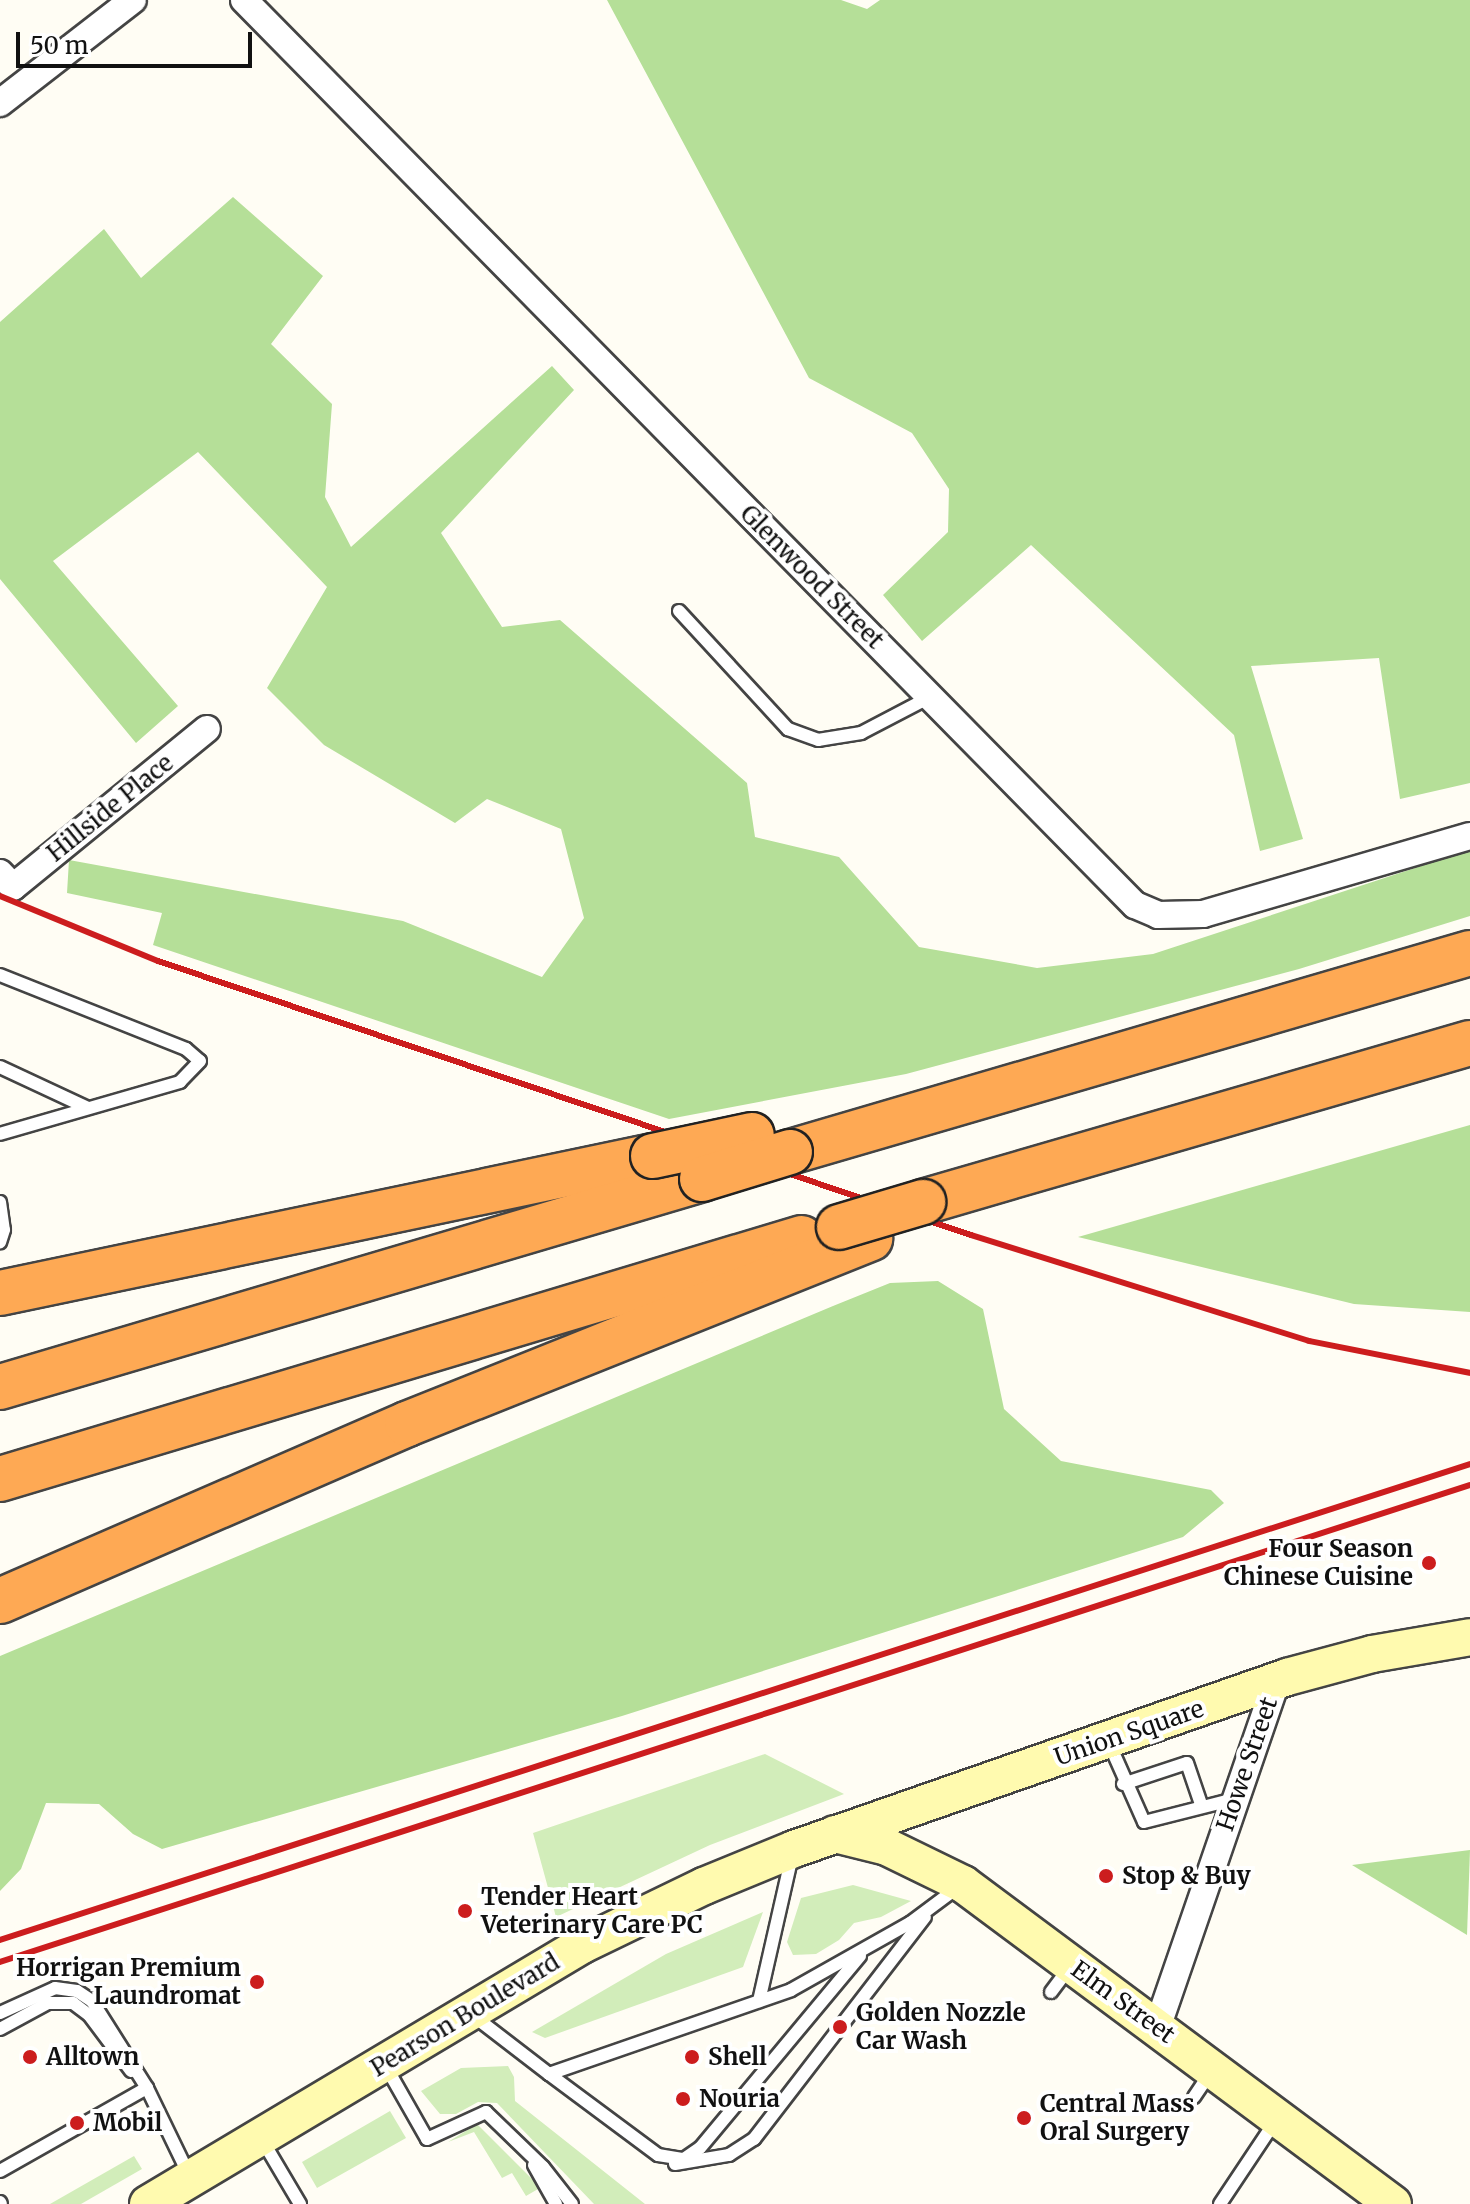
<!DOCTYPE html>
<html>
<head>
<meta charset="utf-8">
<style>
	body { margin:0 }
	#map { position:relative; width:1470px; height:2204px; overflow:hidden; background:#fffdf4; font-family:Merriweather,serif }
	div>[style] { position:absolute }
	.green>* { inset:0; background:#d2edba }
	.forest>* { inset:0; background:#b5df98 }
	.roads { filter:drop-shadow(2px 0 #444) drop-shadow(-2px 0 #444) drop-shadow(0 2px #444) drop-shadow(0 -2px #444) }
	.lane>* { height:12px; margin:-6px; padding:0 6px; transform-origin:6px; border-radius:6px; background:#fff }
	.street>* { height:26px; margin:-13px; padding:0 13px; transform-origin:13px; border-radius:13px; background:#fff }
	.secondary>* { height:36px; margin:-18px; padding:0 18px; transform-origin:18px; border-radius:18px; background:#fffaaf }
	.highway>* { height:44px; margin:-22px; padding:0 22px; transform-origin:22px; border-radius:22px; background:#fea954 }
	.rail>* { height:6px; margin:-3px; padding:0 3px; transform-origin:3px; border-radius:3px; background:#cc1d1e }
	.bridges { filter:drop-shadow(2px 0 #222) drop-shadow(-2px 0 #222) drop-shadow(0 2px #222) drop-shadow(0 -2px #222) }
	.highway-bridge>* { height:44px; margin:-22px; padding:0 22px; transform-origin:22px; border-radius:22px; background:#fea954 }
	.dots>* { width:22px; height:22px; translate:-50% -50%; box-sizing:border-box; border:4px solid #fff; border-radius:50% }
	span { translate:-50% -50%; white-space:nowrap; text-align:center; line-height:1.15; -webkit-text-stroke:8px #fff; paint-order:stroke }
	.street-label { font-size:24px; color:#111 }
	.poi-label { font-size:24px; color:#111; font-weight:700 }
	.right { translate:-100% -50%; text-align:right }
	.left { translate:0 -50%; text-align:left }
	.scale { position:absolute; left:16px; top:32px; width:236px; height:36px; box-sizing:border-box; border:4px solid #111; border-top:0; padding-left:10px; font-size:24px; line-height:28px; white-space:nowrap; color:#111; -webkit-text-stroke:6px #fff; paint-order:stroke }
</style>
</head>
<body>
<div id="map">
	<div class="green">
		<div style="clip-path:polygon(765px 1754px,844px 1794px,710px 1845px,556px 1917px,533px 1833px)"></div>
		<div style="clip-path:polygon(853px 1885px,911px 1901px,881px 1917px,854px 1923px,839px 1940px,816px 1954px,793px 1955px,787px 1942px,801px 1898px)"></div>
		<div style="clip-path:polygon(763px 1912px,743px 1967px,545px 2038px,532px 2032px,666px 1954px)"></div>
		<div style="clip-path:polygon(508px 2066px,514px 2077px,515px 2101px,645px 2204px,594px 2204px,497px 2103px,478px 2102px,456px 2114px,440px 2114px,421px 2091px,461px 2068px)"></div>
		<div style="clip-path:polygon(390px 2111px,406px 2138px,317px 2188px,302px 2162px)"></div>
		<div style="clip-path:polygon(477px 2124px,534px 2181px,538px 2189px,526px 2196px,512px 2173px,502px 2178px,474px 2132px,448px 2142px)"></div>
		<div style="clip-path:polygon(134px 2156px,142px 2169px,81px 2204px,50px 2204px)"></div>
	</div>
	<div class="forest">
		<div style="clip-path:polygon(607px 0,841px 0,867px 9px,880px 0,1470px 0,1470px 783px,1400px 799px,1379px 658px,1251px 666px,1303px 839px,1260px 851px,1234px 735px,1031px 545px,922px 641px,883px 595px,948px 532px,949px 489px,912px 433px,809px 378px)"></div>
		<div style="clip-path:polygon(233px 197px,323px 276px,271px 344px,332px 404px,325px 497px,351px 547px,552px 366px,574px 390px,441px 533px,502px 627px,560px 620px,747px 783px,755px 837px,839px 857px,919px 947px,1037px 968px,1153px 954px,1470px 850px,1470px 916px,1299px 969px,906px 1074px,669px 1119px,153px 945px,162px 913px,67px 893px,69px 860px,403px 921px,542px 977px,584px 918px,561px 829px,487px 799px,455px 823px,324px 745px,267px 688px,327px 587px,198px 452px,53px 561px,178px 706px,136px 743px,0 579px,0 322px,104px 229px,141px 278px)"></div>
		<div style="clip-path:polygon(1470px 1125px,1470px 1312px,1354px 1304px,1078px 1237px)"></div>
		<div style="clip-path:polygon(938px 1281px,983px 1309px,1004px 1409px,1061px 1461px,1211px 1490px,1224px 1503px,1183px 1537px,622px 1716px,162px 1849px,133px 1834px,99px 1804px,46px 1803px,21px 1869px,0 1891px,0 1656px,833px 1306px,890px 1283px)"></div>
		<div style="clip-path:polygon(1470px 1850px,1467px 1935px,1352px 1865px)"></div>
	</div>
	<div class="roads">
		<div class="lane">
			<div style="left:679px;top:611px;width:161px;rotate:47.3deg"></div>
			<div style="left:788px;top:729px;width:32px;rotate:20deg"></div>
			<div style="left:818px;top:740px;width:44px;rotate:-9.2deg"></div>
			<div style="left:861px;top:733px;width:78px;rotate:-27.6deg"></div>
			<div style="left:0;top:975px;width:200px;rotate:21.7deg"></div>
			<div style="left:186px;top:1049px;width:18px;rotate:41deg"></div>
			<div style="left:200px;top:1061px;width:29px;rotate:134deg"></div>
			<div style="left:180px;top:1082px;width:187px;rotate:163.9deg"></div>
			<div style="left:0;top:1067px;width:97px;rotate:25deg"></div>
			<div style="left:0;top:1202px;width:28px;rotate:82deg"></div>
			<div style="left:4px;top:1230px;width:13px;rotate:108deg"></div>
			<div style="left:1109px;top:1743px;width:86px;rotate:66.1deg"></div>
			<div style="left:1144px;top:1822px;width:94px;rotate:-14.2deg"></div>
			<div style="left:1123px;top:1784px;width:67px;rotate:-18.2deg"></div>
			<div style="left:1187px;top:1763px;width:46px;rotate:71.2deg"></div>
			<div style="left:1051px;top:1992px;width:31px;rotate:-53deg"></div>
			<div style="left:759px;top:2001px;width:149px;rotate:-77.2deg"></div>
			<div style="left:0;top:2013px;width:60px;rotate:-24.4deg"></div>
			<div style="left:55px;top:1988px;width:22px;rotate:8deg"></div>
			<div style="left:77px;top:1991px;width:18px;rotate:34deg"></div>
			<div style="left:92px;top:2001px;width:103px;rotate:57.7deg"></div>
			<div style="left:147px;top:2088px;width:97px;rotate:64.2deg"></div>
			<div style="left:471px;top:2014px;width:98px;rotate:37.6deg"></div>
			<div style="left:549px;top:2074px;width:256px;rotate:-19.1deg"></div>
			<div style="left:791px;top:1990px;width:137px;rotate:-29.4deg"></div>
			<div style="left:910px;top:1923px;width:59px;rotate:-36.7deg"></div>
			<div style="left:0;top:2029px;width:55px;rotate:-28.4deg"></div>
			<div style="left:48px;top:2003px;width:25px"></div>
			<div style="left:73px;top:2003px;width:20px;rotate:37deg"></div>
			<div style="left:89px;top:2015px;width:70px;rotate:53.1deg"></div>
			<div style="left:385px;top:2065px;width:85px;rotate:60.4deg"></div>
			<div style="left:427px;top:2139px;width:65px;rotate:-24.6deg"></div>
			<div style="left:486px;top:2112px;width:79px;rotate:44deg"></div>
			<div style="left:543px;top:2167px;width:47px;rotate:51.9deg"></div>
			<div style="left:549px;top:2074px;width:136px;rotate:36.6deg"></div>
			<div style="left:658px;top:2155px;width:26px;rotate:9deg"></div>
			<div style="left:684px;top:2159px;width:19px;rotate:-35deg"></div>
			<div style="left:700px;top:2148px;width:250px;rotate:-50.2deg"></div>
			<div style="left:1194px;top:2097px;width:30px;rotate:-56deg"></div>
			<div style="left:261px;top:2138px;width:77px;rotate:59.4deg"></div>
			<div style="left:675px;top:2164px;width:55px;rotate:-9.5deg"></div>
			<div style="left:729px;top:2155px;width:30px;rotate:-33deg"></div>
			<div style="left:754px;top:2139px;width:280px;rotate:-52.4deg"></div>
			<div style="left:534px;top:2165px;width:45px;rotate:60.6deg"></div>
			<div style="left:0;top:2171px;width:169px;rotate:-29.5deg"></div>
			<div style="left:0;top:2202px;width:2px;rotate:63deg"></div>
			<div style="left:1220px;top:2204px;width:101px;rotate:-56.3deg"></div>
		</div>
		<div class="street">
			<div style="left:244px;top:0;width:1270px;rotate:45.45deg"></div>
			<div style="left:1135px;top:905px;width:25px;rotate:23deg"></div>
			<div style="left:1158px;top:915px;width:45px;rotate:-1.3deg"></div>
			<div style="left:1203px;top:914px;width:278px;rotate:-16.3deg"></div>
			<div style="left:0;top:103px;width:168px;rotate:-37.8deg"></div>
			<div style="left:0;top:873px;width:19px;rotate:47deg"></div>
			<div style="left:13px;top:887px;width:250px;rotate:-39.2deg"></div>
			<div style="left:1157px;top:2028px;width:366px;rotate:-71deg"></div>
		</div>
		<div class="secondary">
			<div style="left:835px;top:1834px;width:54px;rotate:14deg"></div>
			<div style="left:887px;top:1847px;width:85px;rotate:26deg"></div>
			<div style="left:963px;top:1884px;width:536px;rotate:36.66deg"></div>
			<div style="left:148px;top:2204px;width:505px;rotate:-30.83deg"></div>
			<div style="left:582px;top:1945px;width:136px;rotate:-25.8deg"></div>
			<div style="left:704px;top:1886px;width:97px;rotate:-22.3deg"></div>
			<div style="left:794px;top:1849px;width:522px;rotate:-19.23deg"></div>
			<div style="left:1287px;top:1677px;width:88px;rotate:-15.1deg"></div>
			<div style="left:1372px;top:1654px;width:99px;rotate:-9.8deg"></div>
		</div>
		<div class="highway">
			<div style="left:790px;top:1152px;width:709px;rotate:-16.31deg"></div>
			<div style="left:923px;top:1202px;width:570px;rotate:-16.21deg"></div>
			<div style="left:0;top:1293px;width:667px;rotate:-11.85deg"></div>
			<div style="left:0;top:1387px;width:732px;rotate:-16.5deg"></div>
			<div style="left:0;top:1479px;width:837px;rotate:-16.73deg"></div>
			<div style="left:0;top:1601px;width:444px;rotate:-23.5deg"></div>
			<div style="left:407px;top:1424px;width:499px;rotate:-21.8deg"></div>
		</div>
	</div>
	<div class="rail">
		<div style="left:0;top:896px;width:171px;rotate:22.4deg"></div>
		<div style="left:158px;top:961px;width:858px;rotate:18.63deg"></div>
		<div style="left:971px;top:1235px;width:354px;rotate:17.4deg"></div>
		<div style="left:1309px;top:1341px;width:164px;rotate:11.2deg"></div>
		<div style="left:0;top:1940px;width:1545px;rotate:-17.94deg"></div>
		<div style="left:0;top:1962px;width:1545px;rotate:-17.98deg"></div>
	</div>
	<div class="bridges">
		<div class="highway-bridge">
			<div style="left:653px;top:1156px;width:101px;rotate:-12deg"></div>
			<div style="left:702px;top:1179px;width:92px;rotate:-17.1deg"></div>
			<div style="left:839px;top:1227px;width:88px;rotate:-16.6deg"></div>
		</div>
	</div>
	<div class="dots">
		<div style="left:1429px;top:1563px;background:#cc1d1e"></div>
		<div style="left:1106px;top:1876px;background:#cc1d1e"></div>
		<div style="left:465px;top:1911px;background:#cc1d1e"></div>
		<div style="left:257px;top:1982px;background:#cc1d1e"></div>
		<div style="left:840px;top:2027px;background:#cc1d1e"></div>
		<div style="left:30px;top:2057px;background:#cc1d1e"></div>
		<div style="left:692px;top:2057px;background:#cc1d1e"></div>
		<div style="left:683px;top:2099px;background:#cc1d1e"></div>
		<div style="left:1024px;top:2118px;background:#cc1d1e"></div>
		<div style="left:77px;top:2123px;background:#cc1d1e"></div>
	</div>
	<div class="street-label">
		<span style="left:812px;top:577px;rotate:45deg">Glenwood Street</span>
		<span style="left:110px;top:808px;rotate:-39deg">Hillside Place</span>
		<span style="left:1129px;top:1733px;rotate:-19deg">Union Square</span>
		<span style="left:1247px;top:1764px;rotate:-71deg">Howe Street</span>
		<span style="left:1123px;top:2002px;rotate:36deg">Elm Street</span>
		<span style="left:465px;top:2015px;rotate:-31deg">Pearson Boulevard</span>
	</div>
	<div class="poi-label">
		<span class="right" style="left:1413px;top:1563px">Four Season<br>Chinese Cuisine</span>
		<span class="left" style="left:1122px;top:1876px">Stop &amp; Buy</span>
		<span class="left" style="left:481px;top:1911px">Tender Heart<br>Veterinary Care PC</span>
		<span class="right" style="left:241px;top:1982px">Horrigan Premium<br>Laundromat</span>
		<span class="left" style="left:856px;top:2027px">Golden Nozzle<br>Car Wash</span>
		<span class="left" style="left:46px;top:2057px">Alltown</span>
		<span class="left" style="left:708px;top:2057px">Shell</span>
		<span class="left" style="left:699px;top:2099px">Nouria</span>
		<span class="left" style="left:1040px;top:2118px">Central Mass<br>Oral Surgery</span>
		<span class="left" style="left:93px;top:2123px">Mobil</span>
	</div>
	<div class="scale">50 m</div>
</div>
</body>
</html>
